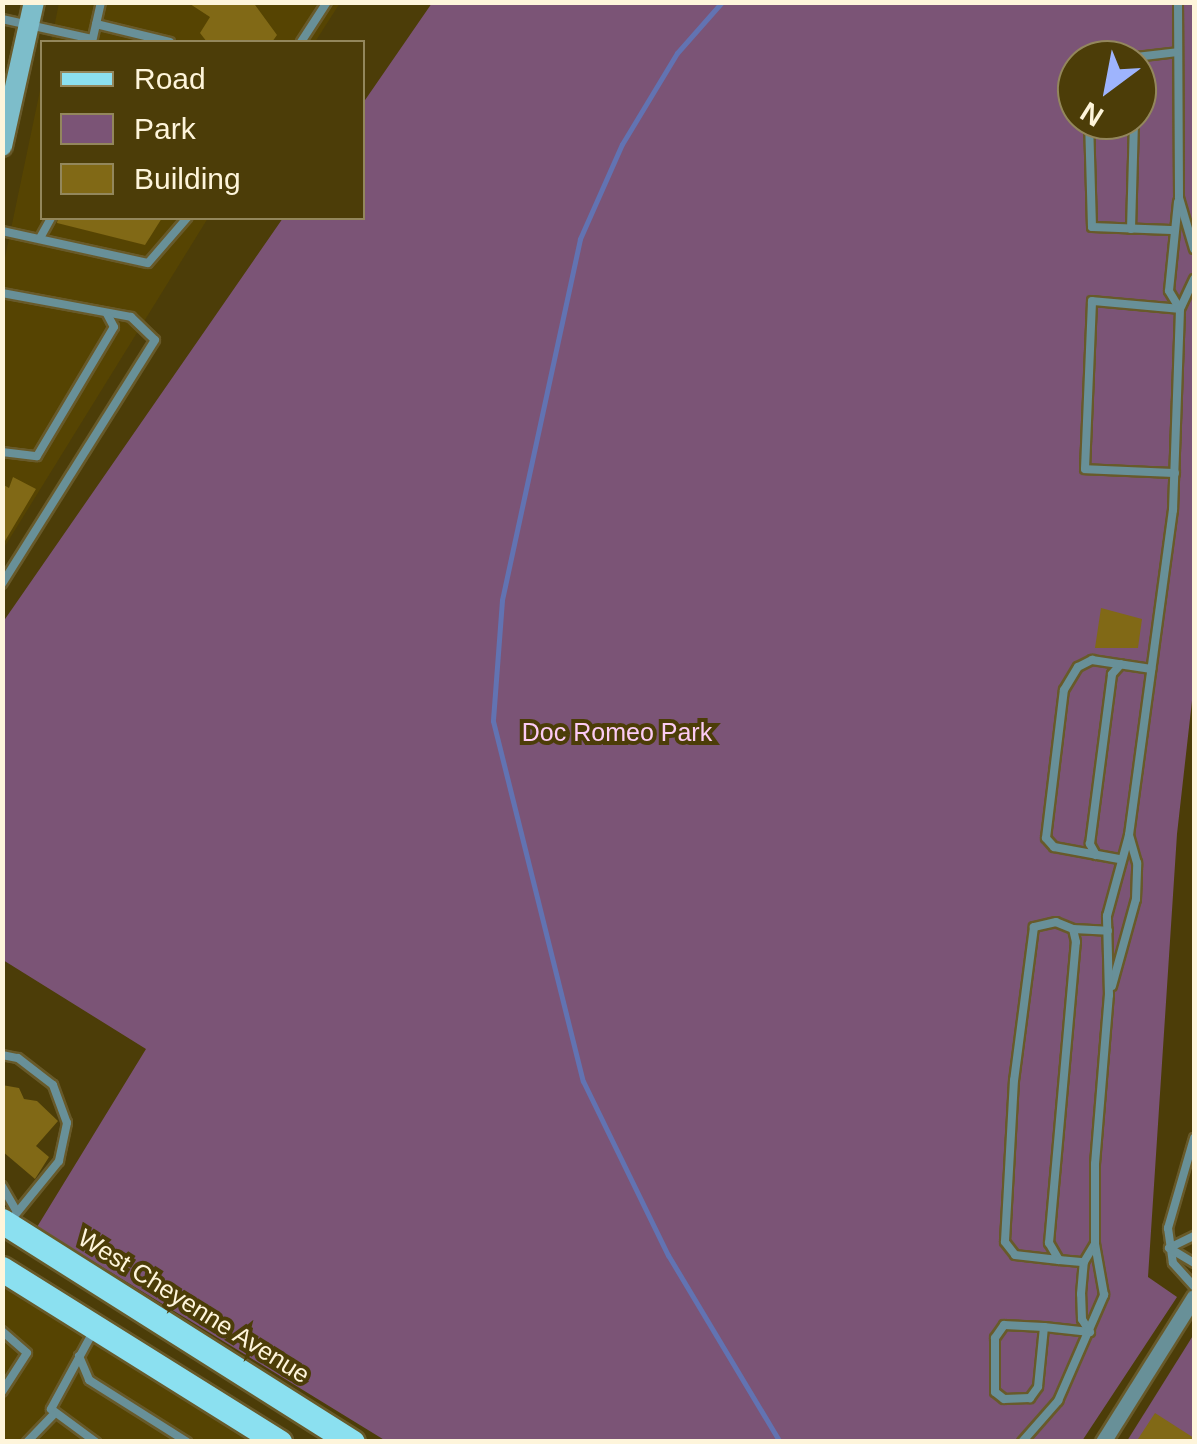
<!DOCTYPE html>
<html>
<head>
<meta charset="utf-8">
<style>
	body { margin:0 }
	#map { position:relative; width:1197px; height:1444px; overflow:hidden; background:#4c3d08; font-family:Arial,sans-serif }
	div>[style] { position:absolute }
	.built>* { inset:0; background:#564402 }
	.green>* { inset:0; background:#7b5476 }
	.stream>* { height:5px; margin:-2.5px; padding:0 2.5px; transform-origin:2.5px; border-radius:2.5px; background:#6273b2 }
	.building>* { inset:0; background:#816916 }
	.roads { filter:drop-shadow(2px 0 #685a2a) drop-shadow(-2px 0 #685a2a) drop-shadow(0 2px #685a2a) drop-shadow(0 -2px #685a2a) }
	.service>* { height:8px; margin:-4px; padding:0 4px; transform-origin:4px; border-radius:4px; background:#689098 }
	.minor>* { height:15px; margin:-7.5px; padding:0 7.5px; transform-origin:7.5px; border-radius:7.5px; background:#689098 }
	.secondary>* { height:20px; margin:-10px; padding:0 10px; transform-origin:10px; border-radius:10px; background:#7dbdca }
	.primary>* { height:25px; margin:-12.5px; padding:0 12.5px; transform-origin:12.5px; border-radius:12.5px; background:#8be0f0 }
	span { translate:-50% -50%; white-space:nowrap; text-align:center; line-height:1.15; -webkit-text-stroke:8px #4c3d08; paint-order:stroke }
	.park-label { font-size:25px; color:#fccbf5 }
	.street-label { font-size:25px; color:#fef5db }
	.frame { position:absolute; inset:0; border:5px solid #fef5db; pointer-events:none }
	.legend { position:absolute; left:40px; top:40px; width:325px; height:180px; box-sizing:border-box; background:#4c3d08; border:2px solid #93875c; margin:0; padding:12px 18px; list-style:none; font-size:30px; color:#fef5db }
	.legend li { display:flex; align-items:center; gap:20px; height:50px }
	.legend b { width:50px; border:2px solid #93875c }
	.north { position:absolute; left:1057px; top:40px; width:100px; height:100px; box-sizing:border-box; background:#4c3d08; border:2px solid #93875c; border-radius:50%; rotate:212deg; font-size:28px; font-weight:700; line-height:40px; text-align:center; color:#fef5db }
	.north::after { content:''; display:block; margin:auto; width:35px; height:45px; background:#9eb4fd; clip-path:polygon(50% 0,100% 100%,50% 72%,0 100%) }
</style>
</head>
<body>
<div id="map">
	<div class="built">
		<div style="clip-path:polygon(59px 3px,340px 3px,315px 42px,51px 42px)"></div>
		<div style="clip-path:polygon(42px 81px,42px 218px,208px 218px,2px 551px,3px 267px)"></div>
		<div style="clip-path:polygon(3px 1283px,254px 1441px,3px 1441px)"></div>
	</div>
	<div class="green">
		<div style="clip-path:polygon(evenodd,432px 3px,1194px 3px,1194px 683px,1177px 834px,1148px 1277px,1177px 1297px,1082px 1441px,386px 1441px,37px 1227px,146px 1049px,3px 960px,3px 622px,283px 218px,362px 218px,363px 103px,432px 3px,1077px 60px,1137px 60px,1137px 120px,1077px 120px,1077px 60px)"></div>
		<div style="clip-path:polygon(1194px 1334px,1194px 1441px,1127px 1441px)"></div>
	</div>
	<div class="stream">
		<div style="left:722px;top:2px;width:68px;rotate:131.4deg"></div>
		<div style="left:677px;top:53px;width:106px;rotate:121.1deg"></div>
		<div style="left:622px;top:144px;width:104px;rotate:113.9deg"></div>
		<div style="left:580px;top:239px;width:369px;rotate:102.2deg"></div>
		<div style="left:502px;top:600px;width:121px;rotate:94.3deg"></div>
		<div style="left:493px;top:721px;width:371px;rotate:76deg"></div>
		<div style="left:583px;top:1081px;width:194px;rotate:64deg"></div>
		<div style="left:668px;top:1255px;width:218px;rotate:59.1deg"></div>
	</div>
	<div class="building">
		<div style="clip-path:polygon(187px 2px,253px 2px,277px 35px,272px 42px,207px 42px,200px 33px,210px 17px)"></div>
		<div style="clip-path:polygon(58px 218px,162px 218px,145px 245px,57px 223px)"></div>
		<div style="clip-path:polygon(13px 477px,36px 489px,2px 546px,2px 484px,9px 488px)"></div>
		<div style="clip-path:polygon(1101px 608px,1142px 619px,1138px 648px,1095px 648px)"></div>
		<div style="clip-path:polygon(2px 1085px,19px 1088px,24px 1099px,37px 1101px,58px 1121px,36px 1146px,49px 1157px,35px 1179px,2px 1151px)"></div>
		<div style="clip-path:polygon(1155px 1413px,1194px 1438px,1194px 1442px,1136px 1442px)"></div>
	</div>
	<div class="roads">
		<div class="service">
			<div style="left:1178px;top:2px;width:196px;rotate:89.7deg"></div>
			<div style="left:1179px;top:198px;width:53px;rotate:73.6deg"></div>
			<div style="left:2px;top:19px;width:92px;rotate:12.5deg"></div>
			<div style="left:96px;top:24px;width:76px;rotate:13.7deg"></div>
			<div style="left:92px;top:42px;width:41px;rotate:-77.3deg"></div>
			<div style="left:301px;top:42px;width:48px;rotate:-57deg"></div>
			<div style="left:1110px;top:60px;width:68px;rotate:-6.7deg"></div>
			<div style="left:1089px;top:120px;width:107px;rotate:88.4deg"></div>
			<div style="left:1092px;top:227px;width:79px;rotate:2.2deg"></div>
			<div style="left:1178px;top:202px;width:89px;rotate:95.8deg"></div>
			<div style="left:1169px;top:291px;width:21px;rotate:59deg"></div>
			<div style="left:1131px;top:229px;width:109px;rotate:-88.4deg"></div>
			<div style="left:2px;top:231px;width:149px;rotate:12.4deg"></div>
			<div style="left:148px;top:263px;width:60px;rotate:-49.1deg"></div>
			<div style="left:40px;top:238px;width:23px;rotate:-61deg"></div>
			<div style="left:2px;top:293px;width:131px;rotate:10.5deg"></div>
			<div style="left:131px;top:317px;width:33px;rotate:44deg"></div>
			<div style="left:155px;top:340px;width:288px;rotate:122.1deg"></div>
			<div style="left:2px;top:452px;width:35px;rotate:7deg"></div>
			<div style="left:37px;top:456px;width:150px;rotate:-59.2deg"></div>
			<div style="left:114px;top:327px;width:15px;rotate:-118deg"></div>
			<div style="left:1175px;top:473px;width:90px;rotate:-177.5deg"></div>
			<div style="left:1085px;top:469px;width:168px;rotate:-87.6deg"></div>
			<div style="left:1092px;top:301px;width:88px;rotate:5.2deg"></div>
			<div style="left:1096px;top:855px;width:13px;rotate:-119deg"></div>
			<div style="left:1090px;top:844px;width:171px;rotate:-82.6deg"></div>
			<div style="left:1112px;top:674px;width:13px;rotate:-48deg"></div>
			<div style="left:1119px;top:859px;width:66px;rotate:-169.5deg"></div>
			<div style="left:1054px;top:847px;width:12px;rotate:-132deg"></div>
			<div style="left:1046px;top:838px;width:149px;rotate:-83.1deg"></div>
			<div style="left:1064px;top:690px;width:27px;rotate:-59deg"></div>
			<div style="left:1078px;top:667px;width:16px;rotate:-27deg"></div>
			<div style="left:1092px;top:660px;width:60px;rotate:8.7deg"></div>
			<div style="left:1073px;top:929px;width:35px;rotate:3deg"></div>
			<div style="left:1112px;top:986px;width:90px;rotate:-74.6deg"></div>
			<div style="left:1136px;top:899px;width:36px;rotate:-88deg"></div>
			<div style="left:1137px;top:863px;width:29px;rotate:-106deg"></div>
			<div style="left:2px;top:1055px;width:16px;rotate:11deg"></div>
			<div style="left:18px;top:1058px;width:44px;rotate:37.6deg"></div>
			<div style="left:53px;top:1085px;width:40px;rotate:69.8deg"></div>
			<div style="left:67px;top:1123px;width:39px;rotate:102deg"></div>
			<div style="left:59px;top:1161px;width:77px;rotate:129.2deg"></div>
			<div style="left:1194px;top:1138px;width:94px;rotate:106.1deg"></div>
			<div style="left:1168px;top:1228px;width:35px;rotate:82deg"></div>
			<div style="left:1173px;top:1263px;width:31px;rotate:48deg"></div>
			<div style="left:2px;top:1186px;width:28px;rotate:60deg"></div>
			<div style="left:1169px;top:1248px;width:29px;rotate:31deg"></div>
			<div style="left:1169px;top:1248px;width:28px;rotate:-26deg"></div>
			<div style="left:1059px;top:1260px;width:20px;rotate:-120deg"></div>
			<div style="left:1049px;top:1243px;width:302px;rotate:-84.9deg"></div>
			<div style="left:1076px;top:942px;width:13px;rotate:-103deg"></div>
			<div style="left:1073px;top:929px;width:18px;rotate:-158deg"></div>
			<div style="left:1056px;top:922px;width:23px;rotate:167deg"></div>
			<div style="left:1034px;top:927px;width:154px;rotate:97.4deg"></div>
			<div style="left:1014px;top:1080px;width:162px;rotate:93.2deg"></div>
			<div style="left:1005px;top:1242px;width:16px;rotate:52deg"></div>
			<div style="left:1015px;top:1255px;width:44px;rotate:6.5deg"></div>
			<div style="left:1059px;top:1260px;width:25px;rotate:5deg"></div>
			<div style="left:1044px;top:1327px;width:60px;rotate:95.7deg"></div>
			<div style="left:1038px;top:1387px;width:14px;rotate:126deg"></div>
			<div style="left:1030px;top:1398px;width:26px;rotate:178deg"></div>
			<div style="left:1004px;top:1399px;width:11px;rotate:-142deg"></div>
			<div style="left:995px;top:1392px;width:54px;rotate:-90deg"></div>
			<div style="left:995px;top:1338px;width:16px;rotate:-55deg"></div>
			<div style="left:1004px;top:1325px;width:40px;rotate:2.9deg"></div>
			<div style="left:1044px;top:1327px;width:46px;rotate:6.2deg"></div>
			<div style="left:2px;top:1331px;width:33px;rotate:41deg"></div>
			<div style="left:27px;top:1353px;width:46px;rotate:122.7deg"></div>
			<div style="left:93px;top:1332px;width:88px;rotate:118.6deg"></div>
			<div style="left:51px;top:1409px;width:56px;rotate:36.3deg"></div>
			<div style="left:1090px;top:1332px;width:15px;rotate:-122deg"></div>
			<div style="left:1082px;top:1319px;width:25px;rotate:-92deg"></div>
			<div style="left:1081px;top:1294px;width:32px;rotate:-85deg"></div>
			<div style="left:1084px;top:1262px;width:21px;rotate:-59deg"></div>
			<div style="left:79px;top:1356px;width:26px;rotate:67deg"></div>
			<div style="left:89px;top:1380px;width:116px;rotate:32.3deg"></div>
			<div style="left:27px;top:1442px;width:37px;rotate:-46deg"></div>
			<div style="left:1022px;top:1442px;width:55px;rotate:-48.7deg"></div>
			<div style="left:1058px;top:1401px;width:116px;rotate:-66.5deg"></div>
			<div style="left:1104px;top:1295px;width:52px;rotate:-100deg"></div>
			<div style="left:1095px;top:1244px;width:80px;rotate:-90deg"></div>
			<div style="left:1095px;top:1164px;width:170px;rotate:-85.3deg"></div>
			<div style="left:1109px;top:995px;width:79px;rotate:-91.5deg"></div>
			<div style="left:1107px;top:916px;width:84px;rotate:-74.8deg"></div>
			<div style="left:1129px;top:835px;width:328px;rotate:-82.3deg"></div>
			<div style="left:1173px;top:510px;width:201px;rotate:-88deg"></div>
			<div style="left:1180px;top:309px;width:33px;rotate:-65deg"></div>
		</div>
		<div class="minor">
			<div style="left:1103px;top:1442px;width:171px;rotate:-57.9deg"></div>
		</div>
		<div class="secondary">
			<div style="left:2px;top:146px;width:148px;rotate:-77.5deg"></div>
		</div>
		<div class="primary">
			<div style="left:2px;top:1221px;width:414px;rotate:32.3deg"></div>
			<div style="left:2px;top:1269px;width:327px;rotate:32deg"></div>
		</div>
	</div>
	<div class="park-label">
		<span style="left:617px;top:732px">Doc Romeo Park</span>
	</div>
	<div class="street-label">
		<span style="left:194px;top:1306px;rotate:32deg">West Cheyenne Avenue</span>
	</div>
	<div class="frame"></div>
	<ul class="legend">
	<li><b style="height:12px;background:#8be0f0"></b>Road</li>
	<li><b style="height:28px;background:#7b5476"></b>Park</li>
	<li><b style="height:28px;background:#816916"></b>Building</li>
	</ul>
	<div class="north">N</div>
</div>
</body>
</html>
